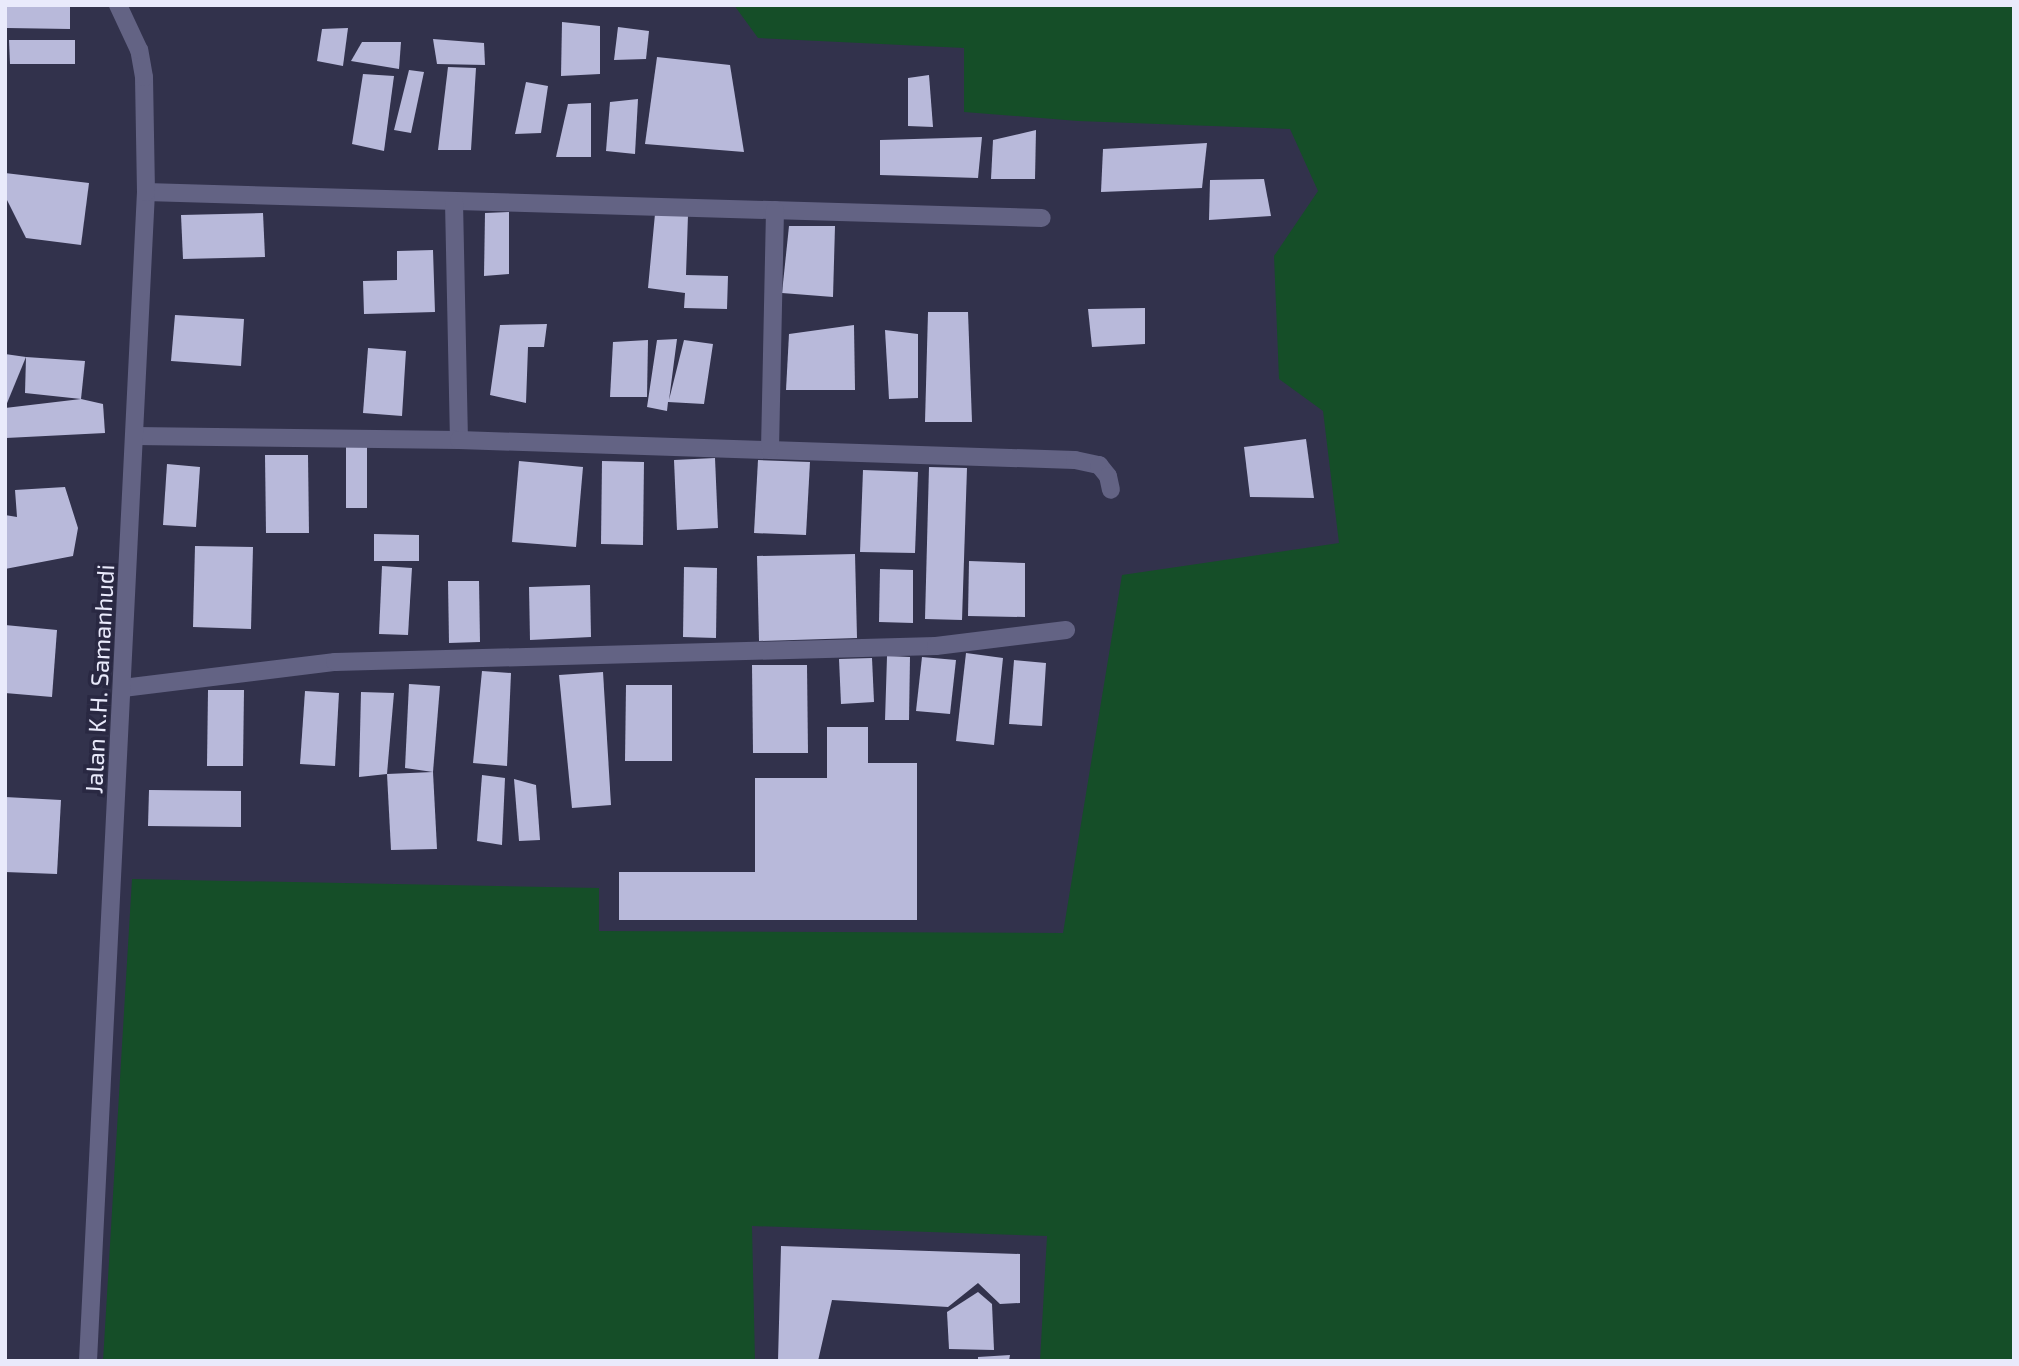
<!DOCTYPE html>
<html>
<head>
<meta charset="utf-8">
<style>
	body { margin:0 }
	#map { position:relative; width:2019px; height:1366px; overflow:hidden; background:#32324c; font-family:"Exo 2",sans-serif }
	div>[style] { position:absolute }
	.green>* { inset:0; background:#154e28 }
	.building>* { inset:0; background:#b8b9da }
	.minor>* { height:18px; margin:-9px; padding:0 9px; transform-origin:9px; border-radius:9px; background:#636384 }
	span { translate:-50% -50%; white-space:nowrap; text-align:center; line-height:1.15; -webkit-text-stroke:7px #292842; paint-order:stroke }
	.street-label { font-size:24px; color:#e9eafb }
	.frame { position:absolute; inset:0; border:7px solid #e9eafb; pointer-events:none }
</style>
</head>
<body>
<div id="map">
	<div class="green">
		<div style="clip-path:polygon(734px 5px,2014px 5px,2014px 1361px,1040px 1361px,1047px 1236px,752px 1226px,755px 1361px,103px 1361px,132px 879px,599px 888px,599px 931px,1063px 933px,1122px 575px,1339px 543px,1323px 411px,1279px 379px,1274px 256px,1318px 191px,1290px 129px,1078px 121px,964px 112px,964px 48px,758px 38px)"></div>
	</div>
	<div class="building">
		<div style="clip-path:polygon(7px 5px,70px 5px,70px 29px,7px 28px)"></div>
		<div style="clip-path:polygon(562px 22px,600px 26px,600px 74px,561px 76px)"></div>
		<div style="clip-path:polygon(618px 27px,649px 31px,646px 59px,614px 60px)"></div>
		<div style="clip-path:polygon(348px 28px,343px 66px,317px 61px,322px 29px)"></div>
		<div style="clip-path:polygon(433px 39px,484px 43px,485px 65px,437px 64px)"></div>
		<div style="clip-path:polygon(9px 40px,75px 40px,75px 64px,10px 64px)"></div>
		<div style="clip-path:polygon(362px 42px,401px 42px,399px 69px,351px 61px)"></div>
		<div style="clip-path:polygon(657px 57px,730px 65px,744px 152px,645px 144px)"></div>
		<div style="clip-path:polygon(448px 67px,476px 68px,471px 150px,438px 150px)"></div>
		<div style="clip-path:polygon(409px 70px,424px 72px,411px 133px,394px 130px)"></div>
		<div style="clip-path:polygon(363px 74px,394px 76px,384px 151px,352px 144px)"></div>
		<div style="clip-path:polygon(929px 75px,933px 127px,908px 126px,908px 78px)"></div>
		<div style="clip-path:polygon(526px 82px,548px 86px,541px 133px,515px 134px)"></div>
		<div style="clip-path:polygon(638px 99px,635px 154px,606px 151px,610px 102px)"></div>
		<div style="clip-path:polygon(591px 103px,591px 157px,556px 157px,568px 104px)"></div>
		<div style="clip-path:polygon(1036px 130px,1035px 179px,991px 179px,993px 140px)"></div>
		<div style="clip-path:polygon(982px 137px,978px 178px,880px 175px,880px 140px)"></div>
		<div style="clip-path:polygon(1207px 143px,1202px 188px,1101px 192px,1103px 149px)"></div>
		<div style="clip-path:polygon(5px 173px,89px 183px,81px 245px,26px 238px,5px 196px)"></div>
		<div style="clip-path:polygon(1264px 179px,1271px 216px,1209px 220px,1210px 180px)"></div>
		<div style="clip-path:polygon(509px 212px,509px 274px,484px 276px,485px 213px)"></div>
		<div style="clip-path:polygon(263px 213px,265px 257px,183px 259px,181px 215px)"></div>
		<div style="clip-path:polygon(655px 214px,688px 215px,686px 275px,728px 276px,727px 309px,684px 308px,685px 293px,648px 288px)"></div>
		<div style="clip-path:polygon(789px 226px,835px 226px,833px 297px,782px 293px)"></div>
		<div style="clip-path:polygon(433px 250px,435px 312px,364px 314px,363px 281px,397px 280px,397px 251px)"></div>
		<div style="clip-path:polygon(1145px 308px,1145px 344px,1092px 347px,1088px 309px)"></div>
		<div style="clip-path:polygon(928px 312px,968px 312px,972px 422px,925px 422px)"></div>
		<div style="clip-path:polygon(175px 315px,244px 319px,241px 366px,171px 361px)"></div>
		<div style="clip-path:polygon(547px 324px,544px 347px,528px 347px,526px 403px,490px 395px,500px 325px)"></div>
		<div style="clip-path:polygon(854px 325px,855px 390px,786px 390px,789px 334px)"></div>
		<div style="clip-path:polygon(885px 330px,918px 334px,918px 398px,889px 399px)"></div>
		<div style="clip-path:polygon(677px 339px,669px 400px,684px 340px,713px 344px,704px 404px,668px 402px,667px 411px,647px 407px,657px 340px)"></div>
		<div style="clip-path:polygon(648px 340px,647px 397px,610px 397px,613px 342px)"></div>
		<div style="clip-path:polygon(368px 348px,406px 351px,402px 416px,363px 413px)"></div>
		<div style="clip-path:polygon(5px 354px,26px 357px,5px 408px)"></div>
		<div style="clip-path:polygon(26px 357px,85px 361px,81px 399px,25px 393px)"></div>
		<div style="clip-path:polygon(81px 399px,103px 404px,105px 433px,6px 438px,5px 408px)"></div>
		<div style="clip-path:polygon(1306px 439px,1314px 498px,1250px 497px,1244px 447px)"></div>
		<div style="clip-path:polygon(346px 446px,367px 446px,367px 508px,346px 508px)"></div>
		<div style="clip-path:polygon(265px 455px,308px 455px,309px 533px,266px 533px)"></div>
		<div style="clip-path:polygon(715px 458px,718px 528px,677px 530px,674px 460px)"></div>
		<div style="clip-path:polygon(758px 460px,810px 462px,806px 535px,754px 533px)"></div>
		<div style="clip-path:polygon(519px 461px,583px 467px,576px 547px,512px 542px)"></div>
		<div style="clip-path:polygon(602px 461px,644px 462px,643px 545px,601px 544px)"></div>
		<div style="clip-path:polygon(167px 464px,200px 467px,196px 527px,163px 525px)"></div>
		<div style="clip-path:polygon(929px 467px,967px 468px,962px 620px,925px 619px)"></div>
		<div style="clip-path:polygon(863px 470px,918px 472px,915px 553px,860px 552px)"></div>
		<div style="clip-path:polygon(65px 487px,78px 528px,73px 556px,5px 569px,5px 515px,17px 517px,15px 490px)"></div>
		<div style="clip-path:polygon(374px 534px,419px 535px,419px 561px,374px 561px)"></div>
		<div style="clip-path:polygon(195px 546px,253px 547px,251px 629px,193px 627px)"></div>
		<div style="clip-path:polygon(855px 554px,857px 638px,759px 641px,757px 556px)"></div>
		<div style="clip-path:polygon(969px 561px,1025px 563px,1025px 617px,968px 616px)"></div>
		<div style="clip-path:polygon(382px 566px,412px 568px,408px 635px,379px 634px)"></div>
		<div style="clip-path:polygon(684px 567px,717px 568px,716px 638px,683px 637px)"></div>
		<div style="clip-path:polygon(880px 569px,913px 570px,913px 623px,879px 622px)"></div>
		<div style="clip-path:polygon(448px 581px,479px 581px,480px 642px,449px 643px)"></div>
		<div style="clip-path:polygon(590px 585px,591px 637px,530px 640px,529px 587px)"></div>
		<div style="clip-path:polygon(5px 625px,57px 630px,52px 697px,5px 693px)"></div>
		<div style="clip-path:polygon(966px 653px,1003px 658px,994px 745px,956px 741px)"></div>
		<div style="clip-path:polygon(887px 656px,910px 657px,909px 720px,885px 720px)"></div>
		<div style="clip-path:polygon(922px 657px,956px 660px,950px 714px,916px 711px)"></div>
		<div style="clip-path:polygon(872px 658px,874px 702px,841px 704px,839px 659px)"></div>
		<div style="clip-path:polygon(1014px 660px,1046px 663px,1042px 726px,1009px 724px)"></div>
		<div style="clip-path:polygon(752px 665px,807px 665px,808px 753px,753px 753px)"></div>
		<div style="clip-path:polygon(482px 671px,511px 673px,507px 766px,473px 763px)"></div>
		<div style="clip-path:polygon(603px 672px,611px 805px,572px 808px,559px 675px)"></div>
		<div style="clip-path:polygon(409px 684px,440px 686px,433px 772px,405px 768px)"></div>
		<div style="clip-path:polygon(626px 685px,672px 685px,672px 761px,625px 761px)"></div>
		<div style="clip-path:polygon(208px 690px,244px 690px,243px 766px,207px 766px)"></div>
		<div style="clip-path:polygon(305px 691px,339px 693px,335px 766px,300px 764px)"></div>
		<div style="clip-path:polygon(361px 692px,394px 693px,387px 774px,359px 777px)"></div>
		<div style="clip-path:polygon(827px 727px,868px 727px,868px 763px,917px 763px,917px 920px,619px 920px,619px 872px,755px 872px,755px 778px,827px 778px)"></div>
		<div style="clip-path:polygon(433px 772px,437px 849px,391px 850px,387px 774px)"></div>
		<div style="clip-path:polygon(482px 775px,505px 778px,502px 845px,477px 841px)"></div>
		<div style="clip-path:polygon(514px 779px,536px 785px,540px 840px,519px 841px)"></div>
		<div style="clip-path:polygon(149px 790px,241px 791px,241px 827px,148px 826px)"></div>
		<div style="clip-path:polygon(5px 797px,61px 800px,57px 874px,5px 872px)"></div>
		<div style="clip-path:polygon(781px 1246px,1020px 1254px,1020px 1303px,1000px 1304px,978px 1283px,948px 1307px,832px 1300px,818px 1361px,778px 1361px)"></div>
		<div style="clip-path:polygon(978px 1292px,992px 1304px,994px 1350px,949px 1349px,947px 1312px)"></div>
		<div style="clip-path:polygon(1010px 1355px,1009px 1361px,978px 1361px,978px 1357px)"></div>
	</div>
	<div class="minor">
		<div style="left:146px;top:192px;width:896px;rotate:1.66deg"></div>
		<div style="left:454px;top:202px;width:238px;rotate:88.8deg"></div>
		<div style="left:135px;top:436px;width:324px;rotate:0.7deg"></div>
		<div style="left:459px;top:440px;width:616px;rotate:1.86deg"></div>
		<div style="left:1075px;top:460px;width:25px;rotate:12deg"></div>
		<div style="left:1099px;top:465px;width:14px;rotate:51deg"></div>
		<div style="left:1108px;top:476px;width:14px;rotate:78deg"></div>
		<div style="left:770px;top:449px;width:239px;rotate:-88.8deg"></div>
		<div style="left:123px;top:688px;width:214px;rotate:-7deg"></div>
		<div style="left:335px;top:662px;width:601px;rotate:-1.52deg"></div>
		<div style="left:936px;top:646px;width:131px;rotate:-7deg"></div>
		<div style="left:88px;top:1361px;width:1170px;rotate:-87.16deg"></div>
		<div style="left:146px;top:192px;width:115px;rotate:-91deg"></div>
		<div style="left:144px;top:77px;width:27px;rotate:-100deg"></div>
		<div style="left:139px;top:50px;width:50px;rotate:-115deg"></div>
	</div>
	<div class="street-label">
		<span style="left:99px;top:679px;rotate:-87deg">Jalan K.H. Samanhudi</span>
	</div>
	<div class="frame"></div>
</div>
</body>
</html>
